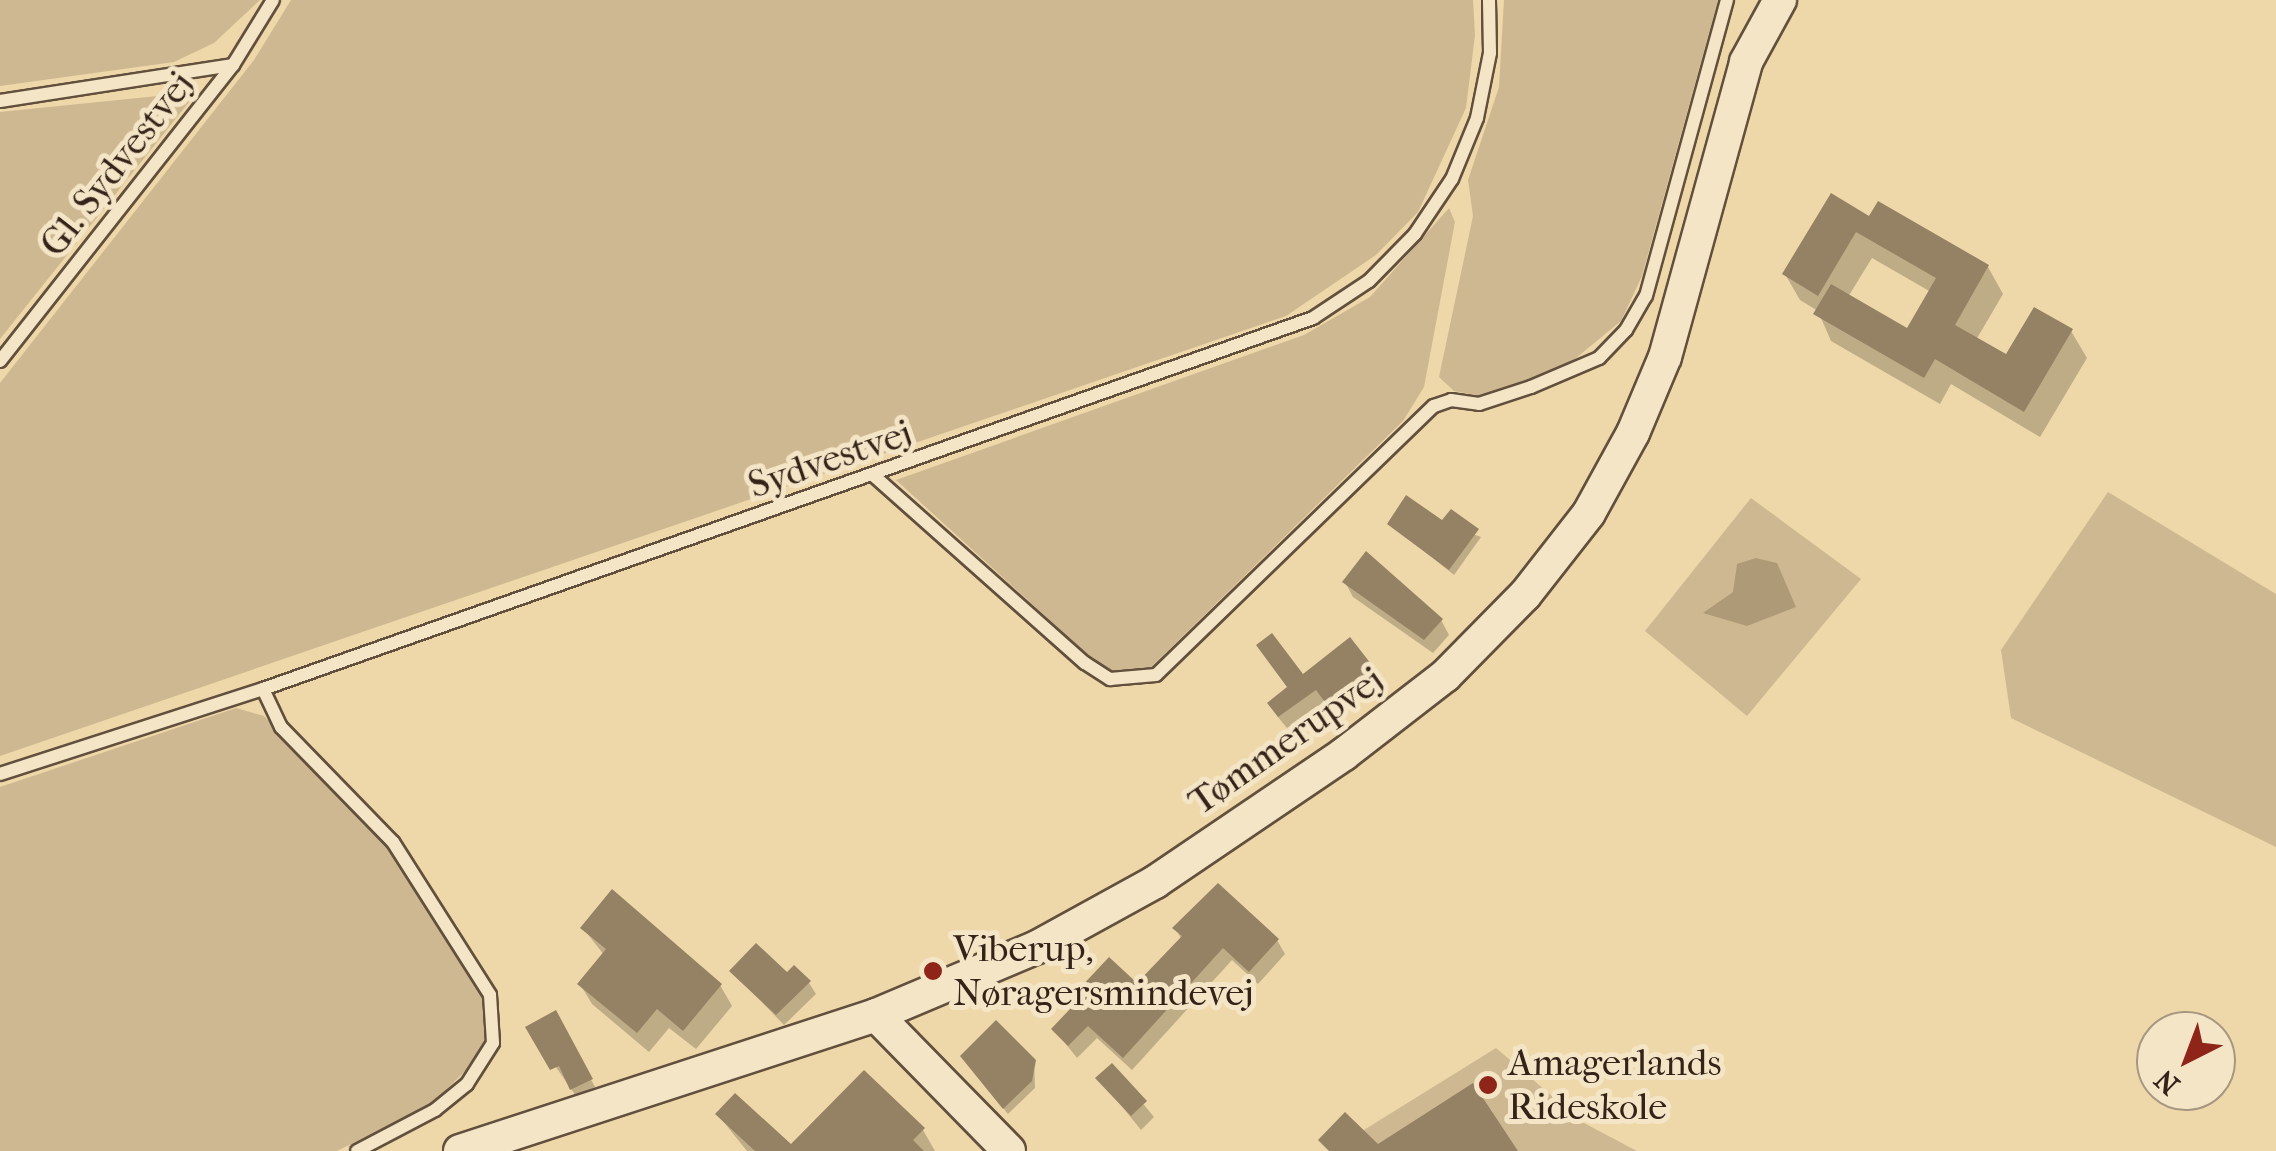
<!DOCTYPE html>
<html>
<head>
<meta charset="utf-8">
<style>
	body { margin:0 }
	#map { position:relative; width:2276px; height:1151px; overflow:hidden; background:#eed7a9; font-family:"IM FELL French Canon",serif }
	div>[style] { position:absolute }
	.green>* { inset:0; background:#ceb891 }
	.water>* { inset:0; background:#af9a78 }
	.shadow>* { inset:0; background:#0003 }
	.building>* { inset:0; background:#958164 }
	.roads { filter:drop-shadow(2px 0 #62503d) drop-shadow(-2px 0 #62503d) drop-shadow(0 2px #62503d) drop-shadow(0 -2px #62503d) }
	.service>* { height:12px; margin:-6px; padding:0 6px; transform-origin:6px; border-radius:6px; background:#f4e5c7 }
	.tertiary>* { height:32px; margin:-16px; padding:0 16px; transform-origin:16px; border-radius:16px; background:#f4e5c7 }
	.dots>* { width:28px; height:28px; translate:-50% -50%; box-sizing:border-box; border:5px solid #f4e5c7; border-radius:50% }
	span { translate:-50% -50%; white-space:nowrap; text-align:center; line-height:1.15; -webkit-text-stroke:10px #f4e5c7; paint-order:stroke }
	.street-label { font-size:38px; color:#342319 }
	.poi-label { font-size:38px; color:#342319 }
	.left { translate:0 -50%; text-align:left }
	.north { position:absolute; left:2136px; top:1011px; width:100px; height:100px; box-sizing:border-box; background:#f4e5c7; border:2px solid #a79781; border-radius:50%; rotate:222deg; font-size:28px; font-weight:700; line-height:40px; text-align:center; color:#342319 }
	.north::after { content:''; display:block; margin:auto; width:35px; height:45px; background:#8f2418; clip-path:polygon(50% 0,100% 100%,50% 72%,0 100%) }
</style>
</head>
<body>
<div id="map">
	<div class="green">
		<div style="clip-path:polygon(0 0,260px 0,214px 43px,174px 62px,0 86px)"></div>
		<div style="clip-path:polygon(291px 0,1473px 0,1475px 35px,1466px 108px,1418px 212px,1376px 255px,1286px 316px,0 756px,0 383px,254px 60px)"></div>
		<div style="clip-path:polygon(1504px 0,1718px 0,1642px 276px,1621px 321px,1564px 368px,1480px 396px,1454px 391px,1439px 377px,1473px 216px,1468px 180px,1499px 87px)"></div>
		<div style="clip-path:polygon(197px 92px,0 339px,0 112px)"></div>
		<div style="clip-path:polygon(1449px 208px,1455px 222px,1424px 387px,1403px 421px,1146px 672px,1108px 670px,1090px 657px,896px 480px,1304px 335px,1370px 297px)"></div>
		<div style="clip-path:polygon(2108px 492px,2276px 594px,2276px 847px,2011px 718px,2001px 650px)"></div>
		<div style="clip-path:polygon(1751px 498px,1861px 579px,1747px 716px,1645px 631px)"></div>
		<div style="clip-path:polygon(236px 708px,264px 716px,390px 850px,483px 994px,488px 1028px,479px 1057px,433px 1103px,337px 1151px,0 1151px,0 787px)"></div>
		<div style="clip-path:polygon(1496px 1048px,1582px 1122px,1637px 1151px,1330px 1151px)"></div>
	</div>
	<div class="water">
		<div style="clip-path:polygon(1756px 558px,1777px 563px,1796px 607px,1747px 626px,1703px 613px,1733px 592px,1737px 564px)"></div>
	</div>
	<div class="shadow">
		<div style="clip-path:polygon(evenodd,1870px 219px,1988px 267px,2003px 294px,1976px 340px,2007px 357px,2071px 331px,2087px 358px,2040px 437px,1951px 384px,1940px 404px,1831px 341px,1818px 311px,1800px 300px,1785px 274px,1870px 219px,1872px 258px,1931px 292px,1908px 331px,1848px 297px,1872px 258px)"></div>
		<div style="clip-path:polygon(1443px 523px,1481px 537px,1454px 575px,1390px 524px)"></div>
		<div style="clip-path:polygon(1345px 582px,1441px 620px,1449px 635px,1433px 653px,1353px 597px)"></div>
		<div style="clip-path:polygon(1373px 670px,1380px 682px,1337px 717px,1325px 701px,1287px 728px,1277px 716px,1303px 678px)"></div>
		<div style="clip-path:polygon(583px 928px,720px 985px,732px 1006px,696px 1049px,669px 1028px,649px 1052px,592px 1004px,580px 984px,604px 955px)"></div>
		<div style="clip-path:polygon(1175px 928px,1277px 940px,1285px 954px,1258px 984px,1232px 960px,1132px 1070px,1097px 1038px,1077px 1058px,1054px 1029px,1109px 961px,1137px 987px,1182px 940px)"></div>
		<div style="clip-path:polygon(732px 971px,787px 976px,809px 983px,816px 994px,784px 1025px)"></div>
		<div style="clip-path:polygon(555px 1013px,595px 1087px,576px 1096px,529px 1028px)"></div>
		<div style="clip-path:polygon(1034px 1061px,1035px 1088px,1008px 1114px,967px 1063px)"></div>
		<div style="clip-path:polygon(1112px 1066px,1154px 1117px,1141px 1130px,1099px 1078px)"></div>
		<div style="clip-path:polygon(864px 1074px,923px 1130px,935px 1151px,747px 1151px,718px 1115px,791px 1147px)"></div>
	</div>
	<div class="building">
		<div style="clip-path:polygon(1831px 193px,1869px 216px,1878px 201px,1989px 265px,1955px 325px,2006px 354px,2034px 307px,2073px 329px,2024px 412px,1935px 359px,1924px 378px,1813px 314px,1831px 284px,1907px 328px,1936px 278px,1856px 232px,1818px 296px,1782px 274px)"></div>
		<div style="clip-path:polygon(1406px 495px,1442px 520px,1451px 509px,1479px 529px,1449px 570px,1387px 524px)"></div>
		<div style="clip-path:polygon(1366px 551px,1443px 619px,1424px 640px,1342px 582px)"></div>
		<div style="clip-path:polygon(1272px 633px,1303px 674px,1350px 637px,1375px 669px,1328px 706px,1316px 690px,1278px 717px,1267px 703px,1287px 687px,1256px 645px)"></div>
		<div style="clip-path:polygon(1218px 883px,1279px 939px,1249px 972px,1223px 948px,1123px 1058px,1088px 1026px,1068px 1046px,1051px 1029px,1070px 1009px,1065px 1004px,1109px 957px,1137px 983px,1182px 936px,1172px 928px)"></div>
		<div style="clip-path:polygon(612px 889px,722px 984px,683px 1031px,657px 1009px,637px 1033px,577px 984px,606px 949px,580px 928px)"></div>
		<div style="clip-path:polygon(756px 943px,787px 972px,794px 965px,811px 981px,776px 1015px,729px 971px)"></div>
		<div style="clip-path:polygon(556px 1010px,593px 1079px,570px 1090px,559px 1066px,550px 1070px,525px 1027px)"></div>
		<div style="clip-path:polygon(996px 1020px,1036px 1060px,1032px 1081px,1003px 1109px,960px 1056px)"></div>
		<div style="clip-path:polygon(1112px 1063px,1147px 1101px,1131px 1116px,1095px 1078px)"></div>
		<div style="clip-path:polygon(864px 1070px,925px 1128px,913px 1140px,924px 1151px,755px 1151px,715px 1114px,735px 1093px,791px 1144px)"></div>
		<div style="clip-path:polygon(1473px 1083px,1518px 1151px,1329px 1151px,1318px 1140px,1345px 1112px,1378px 1144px)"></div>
	</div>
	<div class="roads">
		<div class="service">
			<div style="left:0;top:101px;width:236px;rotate:-8.8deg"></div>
			<div style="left:0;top:361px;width:377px;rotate:-51.8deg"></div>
			<div style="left:233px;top:65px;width:76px;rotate:-58.4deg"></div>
			<div style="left:873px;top:475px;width:283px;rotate:41.6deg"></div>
			<div style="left:1085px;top:663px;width:30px;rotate:33deg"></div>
			<div style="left:1110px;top:679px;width:46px;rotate:-5deg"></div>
			<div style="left:1156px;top:675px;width:387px;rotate:-44.1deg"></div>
			<div style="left:1434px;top:406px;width:18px;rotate:-19deg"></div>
			<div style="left:1451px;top:400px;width:28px;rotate:8deg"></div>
			<div style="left:1479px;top:404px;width:55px;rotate:-18.1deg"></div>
			<div style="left:1531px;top:387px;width:74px;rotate:-23.1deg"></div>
			<div style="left:1599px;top:358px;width:39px;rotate:-46deg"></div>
			<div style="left:1626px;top:330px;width:39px;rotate:-60deg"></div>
			<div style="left:1646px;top:296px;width:307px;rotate:-74.7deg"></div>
			<div style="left:263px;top:689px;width:42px;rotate:64.7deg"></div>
			<div style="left:281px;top:727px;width:161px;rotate:45.8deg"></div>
			<div style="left:393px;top:842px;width:181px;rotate:57.6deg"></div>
			<div style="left:490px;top:995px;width:48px;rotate:86.4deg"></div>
			<div style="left:493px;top:1043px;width:49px;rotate:122.4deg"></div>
			<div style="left:467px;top:1084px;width:41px;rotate:140.9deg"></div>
			<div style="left:435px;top:1110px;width:88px;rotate:152.3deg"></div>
			<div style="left:0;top:774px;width:276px;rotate:-17.9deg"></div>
			<div style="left:263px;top:689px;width:1114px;rotate:-19.46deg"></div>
			<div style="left:1313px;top:318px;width:67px;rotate:-33.5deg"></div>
			<div style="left:1369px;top:281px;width:66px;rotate:-45.6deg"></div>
			<div style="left:1415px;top:234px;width:66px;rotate:-56.1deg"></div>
			<div style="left:1452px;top:179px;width:66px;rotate:-67.7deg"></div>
			<div style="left:1477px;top:118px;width:66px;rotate:-78.7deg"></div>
			<div style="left:1490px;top:53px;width:53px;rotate:-91.1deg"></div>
		</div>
		<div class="tertiary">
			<div style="left:876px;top:1015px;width:190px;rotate:45.6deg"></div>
			<div style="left:460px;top:1151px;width:438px;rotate:-18.1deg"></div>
			<div style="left:876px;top:1015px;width:175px;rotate:-22.9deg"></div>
			<div style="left:1037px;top:947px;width:135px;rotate:-28.8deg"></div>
			<div style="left:1155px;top:882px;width:228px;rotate:-34.1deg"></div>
			<div style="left:1344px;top:754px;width:128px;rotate:-37.7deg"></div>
			<div style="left:1445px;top:676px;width:114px;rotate:-45.4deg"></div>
			<div style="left:1525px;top:595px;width:104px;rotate:-52deg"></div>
			<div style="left:1589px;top:513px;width:91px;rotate:-61.2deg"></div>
			<div style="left:1633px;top:433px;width:82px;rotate:-67.2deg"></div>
			<div style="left:1665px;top:357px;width:306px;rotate:-74.6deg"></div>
			<div style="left:1746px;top:62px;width:71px;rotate:-61.3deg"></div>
		</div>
	</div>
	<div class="dots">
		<div style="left:933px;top:971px;background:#8f2418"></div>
		<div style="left:1488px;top:1085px;background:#8f2418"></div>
	</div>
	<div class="street-label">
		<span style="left:117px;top:164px;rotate:-52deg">Gl. Sydvestvej</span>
		<span style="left:830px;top:459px;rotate:-19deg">Sydvestvej</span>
		<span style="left:1286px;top:741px;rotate:-35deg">Tømmerupvej</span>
	</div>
	<div class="poi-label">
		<span class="left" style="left:953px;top:971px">Viberup,<br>Nøragersmindevej</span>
		<span class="left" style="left:1508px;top:1085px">Amagerlands<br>Rideskole</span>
	</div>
	<div class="north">N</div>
</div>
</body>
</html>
